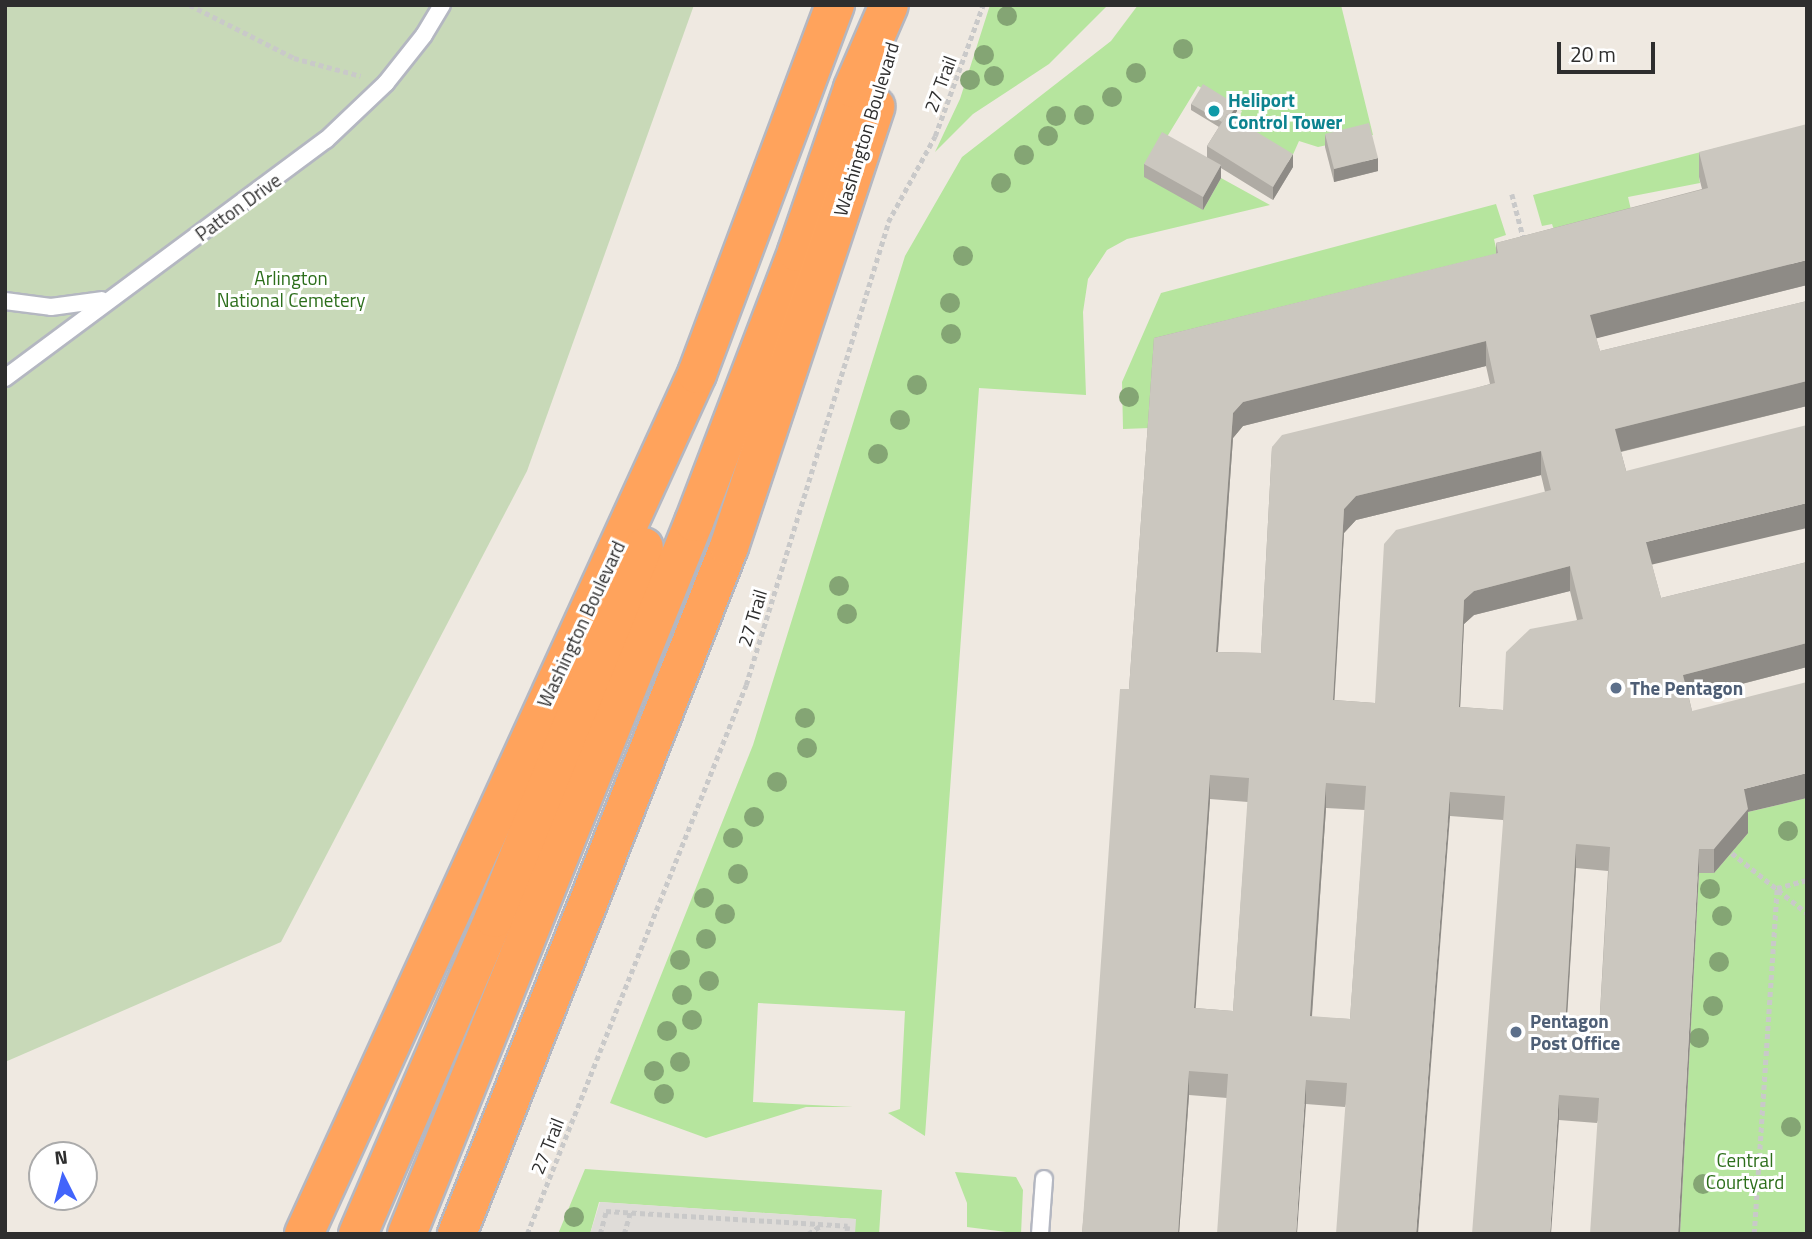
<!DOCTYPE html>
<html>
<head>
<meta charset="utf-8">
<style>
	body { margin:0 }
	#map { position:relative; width:1812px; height:1239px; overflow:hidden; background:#efe9e1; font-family:"Titillium Web",sans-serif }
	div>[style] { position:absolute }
	.green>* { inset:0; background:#b6e59e }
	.cemetery>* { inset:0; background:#c8d9b8 }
	.plaza>* { inset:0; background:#dfdcd8 }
	.path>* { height:4.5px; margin-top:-2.25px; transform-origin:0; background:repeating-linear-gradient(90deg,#c9c9c9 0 5px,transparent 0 8.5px) }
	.roads { filter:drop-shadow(2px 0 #b4b7c1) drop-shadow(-2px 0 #b4b7c1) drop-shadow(0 2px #b4b7c1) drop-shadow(0 -2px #b4b7c1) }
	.lane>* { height:16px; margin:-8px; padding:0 8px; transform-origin:8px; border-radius:8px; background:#fff }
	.highway>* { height:38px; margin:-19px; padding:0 19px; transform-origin:19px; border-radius:19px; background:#ffa35c }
	.trees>* { width:20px; height:20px; margin:-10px; border-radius:50%; background:#84a574 }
	.wall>* { inset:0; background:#afaba4 }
	.shaded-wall>* { inset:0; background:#8e8b86 }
	.building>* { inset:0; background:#cbc7bf }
	.dots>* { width:19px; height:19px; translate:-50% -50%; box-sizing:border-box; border:4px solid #fff; border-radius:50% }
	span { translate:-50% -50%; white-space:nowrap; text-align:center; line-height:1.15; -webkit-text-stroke:6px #fff; paint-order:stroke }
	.street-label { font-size:19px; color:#2e2e2e }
	.culture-label { font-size:19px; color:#0d838f; font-weight:700 }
	.left { translate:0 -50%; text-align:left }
	.park-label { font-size:19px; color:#2c6e1b }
	.service-label { font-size:19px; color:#4e5e75; font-weight:700 }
	.frame { position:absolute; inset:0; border:7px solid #2e2e2e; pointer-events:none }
	.north { position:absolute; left:28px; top:1141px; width:70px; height:70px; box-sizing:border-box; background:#fff; border:2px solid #ababab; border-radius:50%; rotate:354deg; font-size:19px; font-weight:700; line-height:28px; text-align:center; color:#2e2e2e }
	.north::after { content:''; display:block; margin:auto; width:24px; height:32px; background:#4264fb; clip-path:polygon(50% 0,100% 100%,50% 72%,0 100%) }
	.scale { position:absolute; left:1557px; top:42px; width:98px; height:32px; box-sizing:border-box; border:4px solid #2e2e2e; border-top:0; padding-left:9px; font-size:21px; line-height:24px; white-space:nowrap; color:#2e2e2e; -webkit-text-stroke:5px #fff; paint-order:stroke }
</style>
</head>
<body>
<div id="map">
	<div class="green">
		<div style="clip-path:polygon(990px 5px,1108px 5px,1049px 64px,973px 114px,935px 152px,960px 99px)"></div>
		<div style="clip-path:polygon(1138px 5px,1341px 5px,1373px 135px,1318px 147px,1299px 141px,1291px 159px,1235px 126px,1242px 111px,1198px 86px,1162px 145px,1203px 210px,1221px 178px,1270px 205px,1127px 239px,1107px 250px,1088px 279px,1083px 312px,1086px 395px,979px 388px,925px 1136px,888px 1113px,900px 1109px,905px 1011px,758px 1003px,753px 1102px,853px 1107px,806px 1107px,706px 1138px,610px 1103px,753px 745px,905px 256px,962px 157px,1111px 41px)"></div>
		<div style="clip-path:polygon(1740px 142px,1699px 177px,1700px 183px,1628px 197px,1632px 214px,1555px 233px,1552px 224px,1542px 226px,1533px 195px)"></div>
		<div style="clip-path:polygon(1496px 204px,1506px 235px,1494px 239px,1500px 266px,1150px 428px,1123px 429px,1122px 382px,1161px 293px)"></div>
		<div style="clip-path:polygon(1807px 798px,1807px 1234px,1680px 1234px,1699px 873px,1714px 873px,1748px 833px,1744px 813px)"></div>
		<div style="clip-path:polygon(585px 1169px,882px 1190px,879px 1234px,855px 1234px,855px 1219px,599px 1202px,590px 1234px,558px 1234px)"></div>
		<div style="clip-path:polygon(955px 1172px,1016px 1177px,1023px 1190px,1021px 1234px,967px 1227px,967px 1203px)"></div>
	</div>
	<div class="cemetery">
		<div style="clip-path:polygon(5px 5px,694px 5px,527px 471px,281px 942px,5px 1062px)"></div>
	</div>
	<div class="plaza">
		<div style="clip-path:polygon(600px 1202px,856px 1219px,855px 1234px,590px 1234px)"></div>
	</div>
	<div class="path">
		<div style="left:190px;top:5px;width:117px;rotate:27deg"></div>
		<div style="left:294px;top:58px;width:69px;rotate:15deg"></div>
		<div style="left:1512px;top:194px;width:48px;rotate:75.4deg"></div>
		<div style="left:1732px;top:853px;width:96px;rotate:38.7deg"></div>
		<div style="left:527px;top:1234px;width:591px;rotate:-68.25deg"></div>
		<div style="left:746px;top:685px;width:484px;rotate:-72.9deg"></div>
		<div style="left:888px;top:222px;width:98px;rotate:-61.3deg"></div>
		<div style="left:935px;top:136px;width:140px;rotate:-69.9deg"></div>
		<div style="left:600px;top:1234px;width:24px;rotate:-75deg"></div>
		<div style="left:606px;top:1211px;width:242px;rotate:3.5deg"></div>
		<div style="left:848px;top:1226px;width:8px;rotate:97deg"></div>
		<div style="left:624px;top:1234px;width:22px;rotate:-74deg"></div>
		<div style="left:808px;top:1234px;width:17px;rotate:-33deg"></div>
		<div style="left:1754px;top:1234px;width:347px;rotate:-86.2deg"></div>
		<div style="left:1777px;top:888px;width:31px;rotate:-15deg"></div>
	</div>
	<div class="roads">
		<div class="lane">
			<div style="left:5px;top:301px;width:46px;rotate:7.4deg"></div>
			<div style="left:51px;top:307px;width:51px;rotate:-7.8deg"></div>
			<div style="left:5px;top:378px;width:400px;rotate:-36.6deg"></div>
			<div style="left:326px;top:140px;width:83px;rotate:-43.5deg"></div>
			<div style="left:386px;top:83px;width:61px;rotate:-51.6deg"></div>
			<div style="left:424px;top:35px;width:35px;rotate:-59deg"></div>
			<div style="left:1040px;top:1234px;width:55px;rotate:-85.8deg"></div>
		</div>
		<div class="highway">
			<div style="left:304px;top:1234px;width:946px;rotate:-65.44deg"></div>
			<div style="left:697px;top:374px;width:394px;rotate:-69.5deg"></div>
			<div style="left:358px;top:1234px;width:344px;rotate:-66.7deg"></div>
			<div style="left:494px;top:918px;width:400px;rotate:-68deg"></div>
			<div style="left:407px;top:1234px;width:768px;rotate:-68.05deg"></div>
			<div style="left:694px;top:522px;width:289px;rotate:-69.1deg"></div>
			<div style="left:797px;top:252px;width:173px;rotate:-71.1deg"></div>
			<div style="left:853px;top:88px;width:90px;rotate:-66.6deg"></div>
			<div style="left:457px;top:1234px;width:739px;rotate:-68.4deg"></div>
			<div style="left:729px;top:547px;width:464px;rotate:-71.6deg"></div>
		</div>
	</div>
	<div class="trees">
		<div style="left:1007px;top:16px"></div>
		<div style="left:1183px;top:49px"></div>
		<div style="left:984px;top:55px"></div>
		<div style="left:1136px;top:73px"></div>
		<div style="left:994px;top:76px"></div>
		<div style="left:970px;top:80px"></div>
		<div style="left:1112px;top:97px"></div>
		<div style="left:1084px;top:115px"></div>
		<div style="left:1056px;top:116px"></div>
		<div style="left:1048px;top:136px"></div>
		<div style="left:1024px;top:155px"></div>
		<div style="left:1001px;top:183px"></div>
		<div style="left:963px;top:256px"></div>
		<div style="left:950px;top:303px"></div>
		<div style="left:951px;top:334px"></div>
		<div style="left:917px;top:385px"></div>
		<div style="left:1129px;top:397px"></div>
		<div style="left:900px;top:420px"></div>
		<div style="left:878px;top:454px"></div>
		<div style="left:839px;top:586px"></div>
		<div style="left:847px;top:614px"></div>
		<div style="left:805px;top:718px"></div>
		<div style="left:807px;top:748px"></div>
		<div style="left:777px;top:782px"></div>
		<div style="left:754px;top:817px"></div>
		<div style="left:1788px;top:831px"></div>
		<div style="left:733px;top:838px"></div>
		<div style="left:738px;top:874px"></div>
		<div style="left:1710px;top:889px"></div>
		<div style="left:704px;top:898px"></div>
		<div style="left:725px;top:914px"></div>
		<div style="left:1722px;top:916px"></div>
		<div style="left:706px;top:939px"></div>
		<div style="left:680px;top:960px"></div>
		<div style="left:1719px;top:962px"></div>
		<div style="left:709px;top:981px"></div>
		<div style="left:682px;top:995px"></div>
		<div style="left:1713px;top:1006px"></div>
		<div style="left:692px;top:1020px"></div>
		<div style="left:667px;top:1031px"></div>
		<div style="left:1699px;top:1038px"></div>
		<div style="left:680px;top:1062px"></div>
		<div style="left:654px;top:1071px"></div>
		<div style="left:664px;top:1094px"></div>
		<div style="left:1791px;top:1127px"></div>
		<div style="left:1703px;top:1184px"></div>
		<div style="left:574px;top:1217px"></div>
	</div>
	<div class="wall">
		<div style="clip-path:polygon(1191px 104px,1237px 111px,1233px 117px,1293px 167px,1273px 200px,1221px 168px,1221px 178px,1203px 210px,1144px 177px,1144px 164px,1207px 157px,1207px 146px,1219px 127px,1191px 110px)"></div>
		<div style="clip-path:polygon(1325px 134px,1378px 171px,1334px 182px,1325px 147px)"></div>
		<div style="clip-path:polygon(evenodd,1699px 152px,1807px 285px,1596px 338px,1600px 351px,1807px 301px,1807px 406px,1621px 452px,1661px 598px,1807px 562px,1807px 667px,1689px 698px,1692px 711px,1748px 812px,1748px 833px,1714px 873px,1699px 873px,1597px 1123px,1559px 1120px,1503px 820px,1450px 816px,1345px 1107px,1189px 1095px,1179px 1234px,1082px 1234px,1129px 689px,1154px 338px,1496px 254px,1496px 243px,1702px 189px,1699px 177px,1699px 152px,1486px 366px,1490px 384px,1272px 447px,1261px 653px,1218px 652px,1233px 438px,1243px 426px,1486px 366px,1699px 152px,1541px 475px,1545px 492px,1375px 703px,1334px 700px,1344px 533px,1356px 520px,1541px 475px,1699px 152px,1570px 591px,1577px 620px,1503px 710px,1460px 707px,1464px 624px,1474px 615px,1570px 591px,1699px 152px,1210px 799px,1248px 802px,1233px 1011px,1195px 1008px,1210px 799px,1699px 152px,1326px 808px,1365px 810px,1350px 1019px,1312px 1017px,1326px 808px,1699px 152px,1576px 868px,1608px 871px,1599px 1030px,1566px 1027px,1576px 868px)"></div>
	</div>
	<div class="shaded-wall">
		<div style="clip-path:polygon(1237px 105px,1237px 111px,1225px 131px,1225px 124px)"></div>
		<div style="clip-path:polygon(1293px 154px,1293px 167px,1273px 200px,1273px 187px)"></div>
		<div style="clip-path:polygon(1378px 158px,1378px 171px,1334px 182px,1334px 169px)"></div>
		<div style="clip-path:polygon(1221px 165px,1221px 178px,1203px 210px,1203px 197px)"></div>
		<div style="clip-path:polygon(1807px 260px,1807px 285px,1590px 340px,1590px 315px)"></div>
		<div style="clip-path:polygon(1486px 341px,1486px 366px,1243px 426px,1233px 438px,1216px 676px,1216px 652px,1233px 413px,1243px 402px)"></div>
		<div style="clip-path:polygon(1807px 381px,1807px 406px,1615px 453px,1615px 429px)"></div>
		<div style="clip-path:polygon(1541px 451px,1541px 475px,1356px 520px,1344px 533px,1333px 725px,1333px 700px,1344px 509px,1356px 496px)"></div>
		<div style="clip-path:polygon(1807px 503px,1807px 528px,1646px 566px,1646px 542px)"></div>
		<div style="clip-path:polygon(1570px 566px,1570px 591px,1474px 615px,1464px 624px,1459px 732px,1459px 707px,1464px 600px,1474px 591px)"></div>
		<div style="clip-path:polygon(1807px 643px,1807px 667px,1683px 699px,1683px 675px)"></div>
		<div style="clip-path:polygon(1807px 773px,1807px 798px,1748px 812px,1748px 833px,1714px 873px,1714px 849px,1744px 789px)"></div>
		<div style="clip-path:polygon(1210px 775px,1210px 799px,1194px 1032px,1194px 1008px)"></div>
		<div style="clip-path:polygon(1326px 783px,1326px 808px,1310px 1041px,1310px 1016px)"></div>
		<div style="clip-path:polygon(1450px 792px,1450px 816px,1418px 1234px,1416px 1234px)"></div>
		<div style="clip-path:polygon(1576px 844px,1576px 868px,1565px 1052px,1565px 1027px)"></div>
		<div style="clip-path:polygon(1699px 849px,1699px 873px,1680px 1234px,1678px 1234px)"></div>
		<div style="clip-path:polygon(1189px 1071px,1189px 1095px,1179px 1234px,1178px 1234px)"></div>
		<div style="clip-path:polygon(1306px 1080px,1306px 1104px,1297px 1234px,1296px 1234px)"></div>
		<div style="clip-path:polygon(1559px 1095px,1559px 1120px,1551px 1234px,1550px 1234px)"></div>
	</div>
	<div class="building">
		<div style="clip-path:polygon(1203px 84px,1237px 105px,1230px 115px,1227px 114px,1222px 122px,1191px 104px)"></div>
		<div style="clip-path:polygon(1227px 114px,1293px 154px,1273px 187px,1207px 146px)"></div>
		<div style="clip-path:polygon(1369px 123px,1378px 158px,1334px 169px,1325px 134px)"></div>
		<div style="clip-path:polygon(evenodd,1807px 124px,1807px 260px,1590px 315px,1600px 351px,1807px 301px,1807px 381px,1615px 429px,1626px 471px,1807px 425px,1807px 503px,1646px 542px,1661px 598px,1807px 562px,1807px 643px,1683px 675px,1692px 711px,1807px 682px,1807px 773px,1744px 789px,1748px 809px,1714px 849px,1699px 849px,1678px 1234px,1590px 1234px,1599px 1098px,1559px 1095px,1550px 1234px,1472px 1234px,1505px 796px,1450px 792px,1416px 1234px,1336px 1234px,1347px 1083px,1306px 1080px,1296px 1234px,1217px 1234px,1228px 1074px,1189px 1071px,1178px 1234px,1082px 1234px,1120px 689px,1129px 689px,1154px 338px,1498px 253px,1496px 243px,1708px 188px,1699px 152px,1807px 124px,1486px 341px,1495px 383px,1282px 435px,1272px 447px,1261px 653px,1216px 652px,1233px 413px,1243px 402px,1486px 341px,1807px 124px,1541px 451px,1551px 490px,1396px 530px,1384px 544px,1375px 703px,1333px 700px,1344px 509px,1356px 496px,1541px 451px,1807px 124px,1570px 566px,1583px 619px,1530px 629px,1506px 652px,1503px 710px,1459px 707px,1464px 600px,1474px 591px,1570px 566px,1807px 124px,1210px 775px,1249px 778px,1233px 1011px,1194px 1008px,1210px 775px,1807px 124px,1326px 783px,1366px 786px,1350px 1019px,1310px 1016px,1326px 783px,1807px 124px,1576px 844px,1610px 847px,1599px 1030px,1565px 1027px,1576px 844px)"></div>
		<div style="clip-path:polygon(1162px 132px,1221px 165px,1203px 197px,1144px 164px)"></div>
	</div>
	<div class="dots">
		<div style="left:1214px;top:111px;background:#0f9aa8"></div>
		<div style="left:1616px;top:688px;background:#5c6f8a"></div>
		<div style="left:1516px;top:1032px;background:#5c6f8a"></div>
	</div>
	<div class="street-label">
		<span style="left:940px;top:84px;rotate:-69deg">27 Trail</span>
		<span style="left:866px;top:129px;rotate:-73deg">Washington Boulevard</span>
		<span style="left:238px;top:207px;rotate:-36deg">Patton Drive</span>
		<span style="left:752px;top:618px;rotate:-73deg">27 Trail</span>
		<span style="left:581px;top:624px;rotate:-65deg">Washington Boulevard</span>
		<span style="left:547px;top:1146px;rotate:-68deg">27 Trail</span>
	</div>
	<div class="culture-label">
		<span class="left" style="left:1228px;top:111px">Heliport<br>Control Tower</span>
	</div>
	<div class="park-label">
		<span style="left:291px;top:289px">Arlington<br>National Cemetery</span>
		<span style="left:1745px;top:1171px">Central<br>Courtyard</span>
	</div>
	<div class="service-label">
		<span class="left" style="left:1630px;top:688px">The Pentagon</span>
		<span class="left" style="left:1530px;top:1032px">Pentagon<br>Post Office</span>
	</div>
	<div class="frame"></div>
	<div class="north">N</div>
	<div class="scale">20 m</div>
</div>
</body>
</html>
